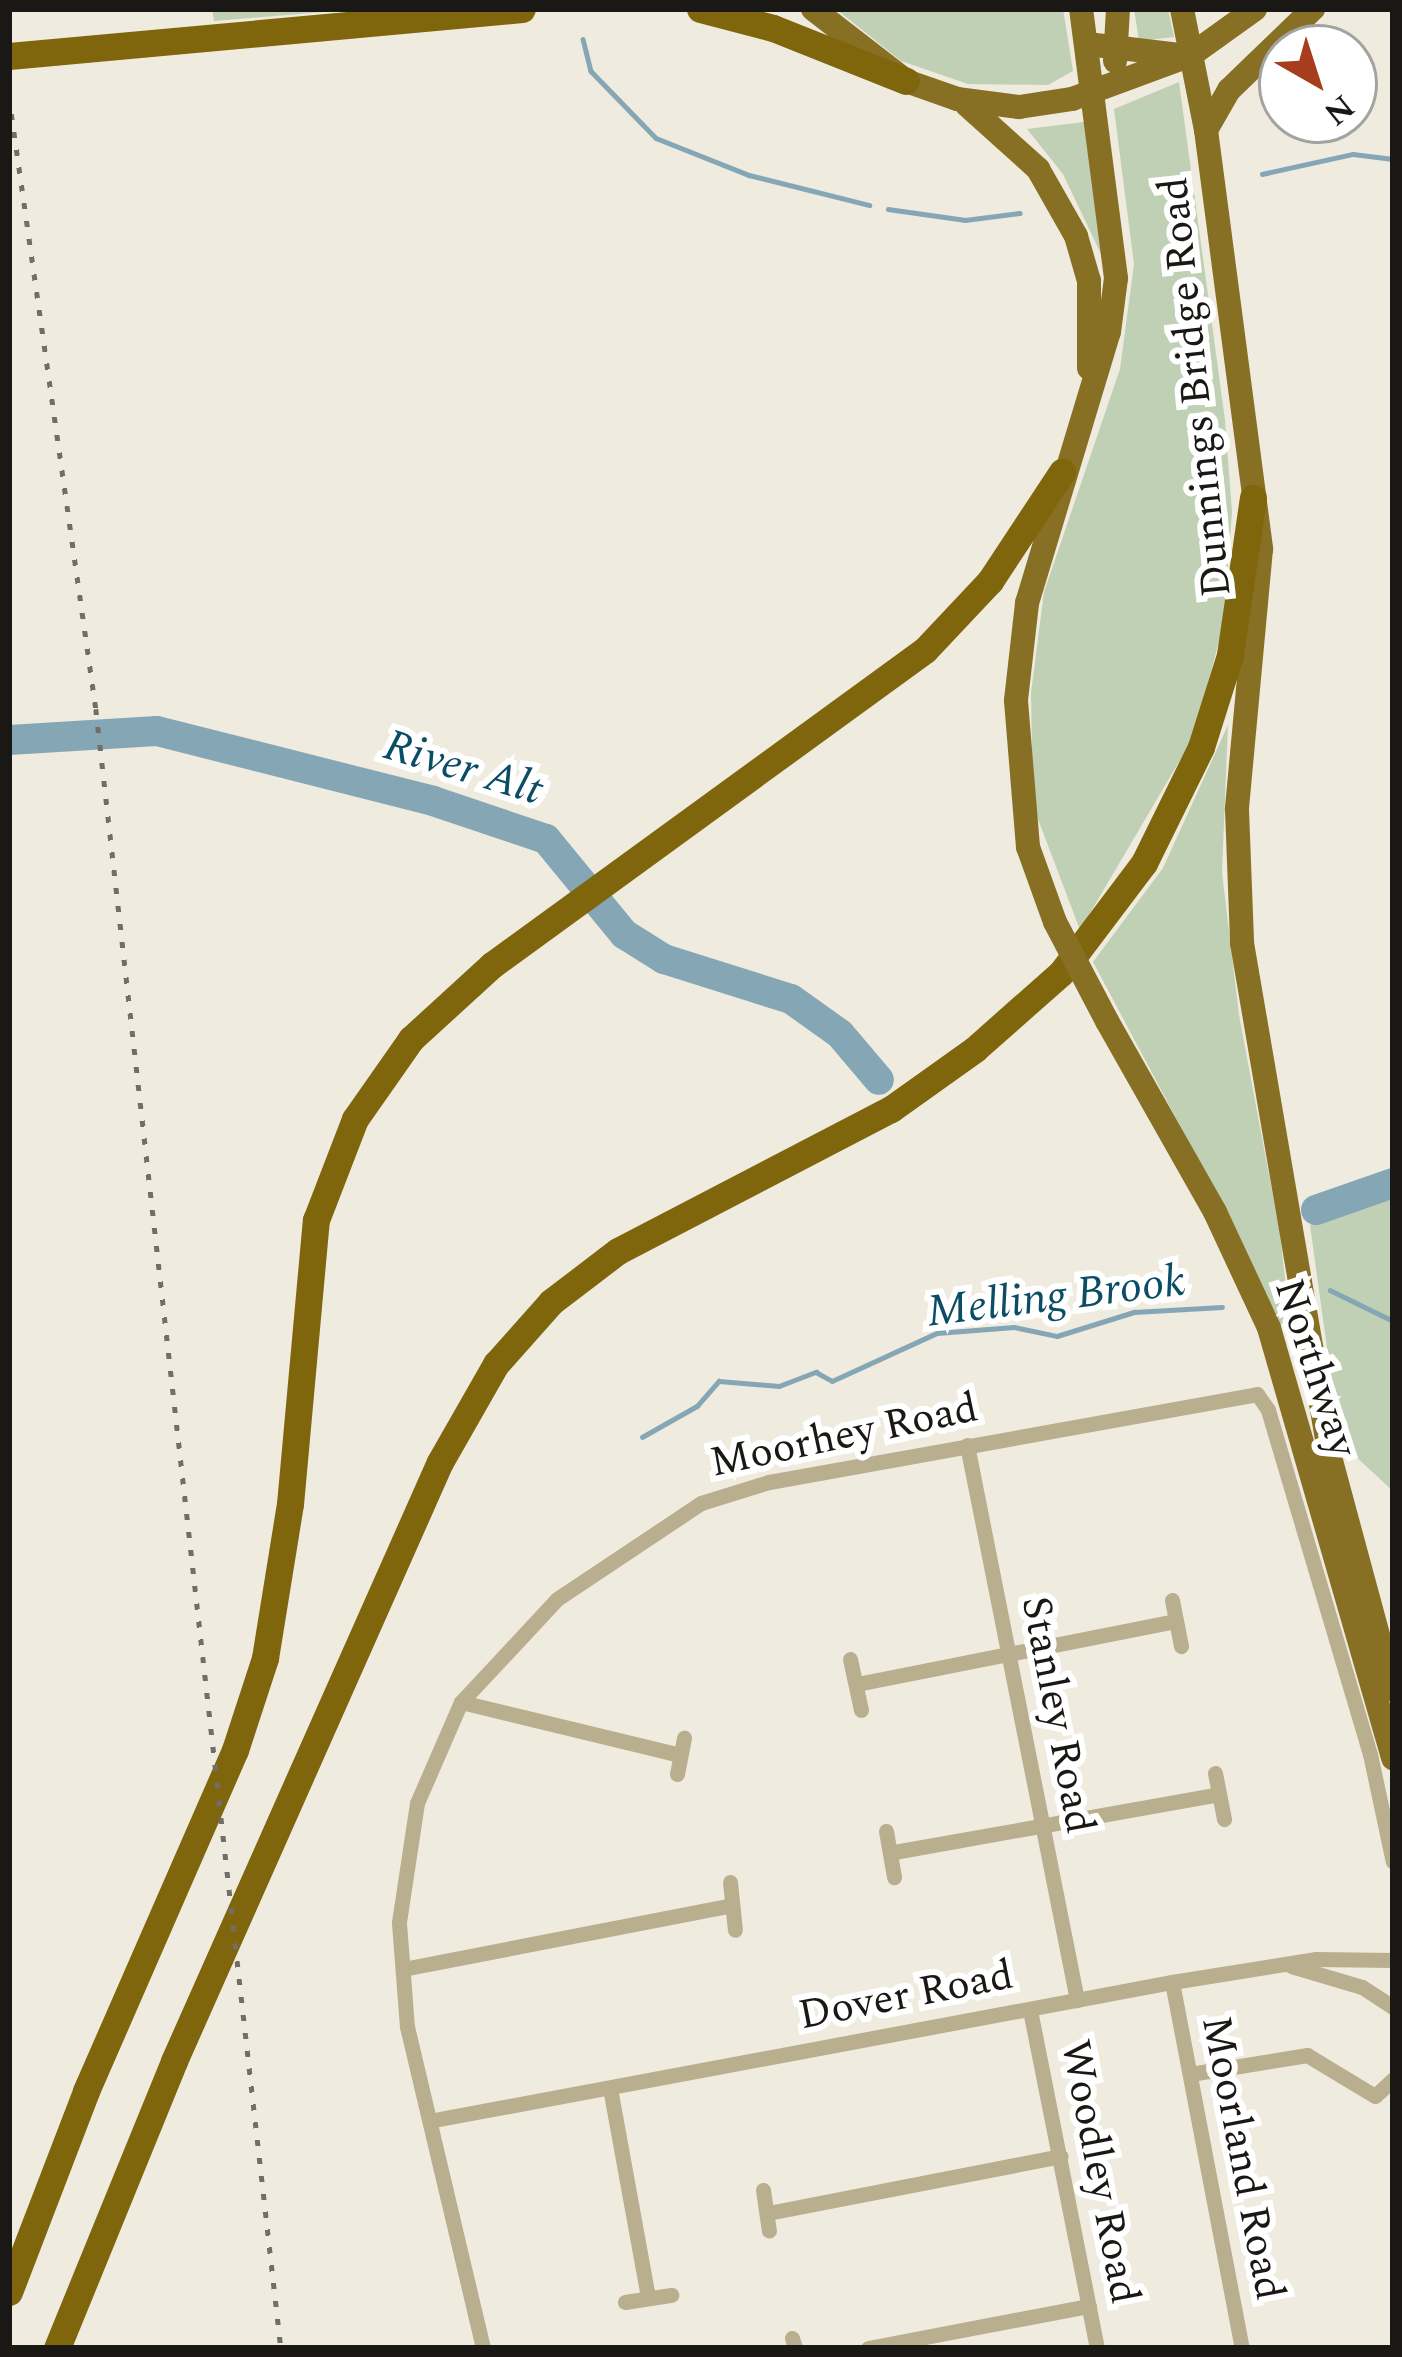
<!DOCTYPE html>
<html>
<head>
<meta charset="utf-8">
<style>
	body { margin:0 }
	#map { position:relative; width:1402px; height:2357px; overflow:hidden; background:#efebde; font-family:Spectral,serif }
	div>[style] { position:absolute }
	.green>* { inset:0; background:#c0d0b4 }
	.stream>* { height:4.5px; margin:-2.25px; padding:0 2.25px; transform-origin:2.25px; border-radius:2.25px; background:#85a6b5 }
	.river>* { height:30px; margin:-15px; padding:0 15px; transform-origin:15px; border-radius:15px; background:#85a6b5 }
	.minor>* { height:15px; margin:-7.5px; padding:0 7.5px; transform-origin:7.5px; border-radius:7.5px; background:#b9ae8e }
	.trunk>* { height:24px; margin:-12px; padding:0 12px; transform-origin:12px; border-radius:12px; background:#877024 }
	.motorway>* { height:27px; margin:-13.5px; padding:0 13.5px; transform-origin:13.5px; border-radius:13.5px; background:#7f660d }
	.rail>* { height:4.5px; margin-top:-2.25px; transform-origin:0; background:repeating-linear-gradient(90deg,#706e66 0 6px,transparent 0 18px) }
	.trunk-bridge>* { height:24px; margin:-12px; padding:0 12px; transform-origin:12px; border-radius:12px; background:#877024 }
	span { translate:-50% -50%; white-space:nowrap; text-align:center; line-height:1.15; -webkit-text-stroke:12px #fff; paint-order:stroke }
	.street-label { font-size:42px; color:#1a1814 }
	.water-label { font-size:45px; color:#0b4d64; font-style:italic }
	.frame { position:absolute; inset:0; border:12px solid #1a1814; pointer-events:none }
	.north { position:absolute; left:1258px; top:24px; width:120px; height:120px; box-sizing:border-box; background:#fff; border:3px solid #a3a3a1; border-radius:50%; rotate:141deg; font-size:33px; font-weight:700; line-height:48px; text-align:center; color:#1a1814 }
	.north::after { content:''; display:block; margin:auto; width:42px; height:54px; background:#a63e1e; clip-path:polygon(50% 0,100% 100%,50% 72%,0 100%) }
</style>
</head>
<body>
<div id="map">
	<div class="green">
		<div style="clip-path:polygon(212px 9px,360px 9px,214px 21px)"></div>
		<div style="clip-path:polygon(836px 9px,1063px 9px,1073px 71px,1048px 85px,968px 84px,901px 61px)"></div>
		<div style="clip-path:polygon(1134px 9px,1168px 9px,1174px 37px,1139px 41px)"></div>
		<div style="clip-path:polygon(1179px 82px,1225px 420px,1232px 512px,1224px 623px,1193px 738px,1080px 930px,1033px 806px,1031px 693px,1044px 592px,1120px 369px,1134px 264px,1114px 109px)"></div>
		<div style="clip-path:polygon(1084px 122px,1101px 200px,1101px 254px,1063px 174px,1027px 129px)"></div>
		<div style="clip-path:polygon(1228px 725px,1222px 872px,1239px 1015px,1280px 1234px,1290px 1322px,1277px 1325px,1218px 1197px,1093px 962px,1163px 868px)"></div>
		<div style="clip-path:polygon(1393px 1193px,1393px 1491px,1340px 1442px,1310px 1225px)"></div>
	</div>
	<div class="stream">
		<div style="left:583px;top:39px;width:33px;rotate:76deg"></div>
		<div style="left:591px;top:71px;width:93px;rotate:45.9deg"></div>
		<div style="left:656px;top:138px;width:100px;rotate:21.7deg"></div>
		<div style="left:749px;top:175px;width:124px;rotate:14deg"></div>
		<div style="left:1262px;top:174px;width:93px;rotate:-12.4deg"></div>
		<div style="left:1353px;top:154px;width:40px;rotate:7.1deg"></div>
		<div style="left:888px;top:209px;width:78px;rotate:8.1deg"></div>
		<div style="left:965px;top:220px;width:55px;rotate:-7.3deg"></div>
		<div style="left:1330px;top:1290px;width:70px;rotate:26.2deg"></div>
		<div style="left:642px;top:1437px;width:63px;rotate:-29.4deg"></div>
		<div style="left:697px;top:1406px;width:33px;rotate:-49deg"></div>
		<div style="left:719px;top:1381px;width:60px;rotate:4.8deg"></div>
		<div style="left:779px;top:1386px;width:40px;rotate:-21deg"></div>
		<div style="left:816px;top:1372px;width:18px;rotate:29deg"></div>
		<div style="left:832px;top:1381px;width:115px;rotate:-24.6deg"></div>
		<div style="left:937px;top:1333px;width:77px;rotate:-4.5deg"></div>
		<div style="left:1014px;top:1327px;width:44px;rotate:11.8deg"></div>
		<div style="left:1057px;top:1336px;width:81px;rotate:-17.3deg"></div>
		<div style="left:1134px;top:1312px;width:88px;rotate:-3.3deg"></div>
	</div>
	<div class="river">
		<div style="left:9px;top:740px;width:148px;rotate:-3.5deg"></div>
		<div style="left:157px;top:731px;width:285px;rotate:14.2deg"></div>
		<div style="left:433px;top:801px;width:119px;rotate:18.6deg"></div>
		<div style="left:546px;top:839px;width:123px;rotate:50.6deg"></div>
		<div style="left:624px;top:934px;width:47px;rotate:32deg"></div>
		<div style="left:664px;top:959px;width:133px;rotate:17.5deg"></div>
		<div style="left:791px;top:999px;width:60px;rotate:35.5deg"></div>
		<div style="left:840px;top:1034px;width:60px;rotate:49.7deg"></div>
		<div style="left:1316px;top:1210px;width:82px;rotate:-19.3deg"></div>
	</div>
	<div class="minor">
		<div style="left:967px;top:1445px;width:566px;rotate:78.79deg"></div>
		<div style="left:1172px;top:1600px;width:47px;rotate:78.9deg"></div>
		<div style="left:850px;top:1659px;width:52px;rotate:77.8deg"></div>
		<div style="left:857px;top:1684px;width:324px;rotate:-11.2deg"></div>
		<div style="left:461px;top:1702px;width:225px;rotate:13.6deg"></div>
		<div style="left:1215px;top:1773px;width:47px;rotate:78.9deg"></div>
		<div style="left:677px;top:1774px;width:37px;rotate:-79deg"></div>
		<div style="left:886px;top:1831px;width:47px;rotate:80.1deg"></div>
		<div style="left:894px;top:1852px;width:326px;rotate:-10.1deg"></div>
		<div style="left:730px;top:1882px;width:48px;rotate:84.1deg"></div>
		<div style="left:1291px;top:1966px;width:74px;rotate:16.5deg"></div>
		<div style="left:1362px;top:1987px;width:37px;rotate:33deg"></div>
		<div style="left:403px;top:1969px;width:334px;rotate:-11deg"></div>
		<div style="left:1172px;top:1982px;width:373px;rotate:79.2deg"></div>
		<div style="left:1030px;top:2010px;width:345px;rotate:78.8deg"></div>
		<div style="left:1190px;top:2074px;width:119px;rotate:-9.2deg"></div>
		<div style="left:1307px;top:2055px;width:79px;rotate:31.1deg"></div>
		<div style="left:1375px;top:2096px;width:25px;rotate:-43deg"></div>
		<div style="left:610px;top:2088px;width:213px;rotate:79.7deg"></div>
		<div style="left:434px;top:2120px;width:751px;rotate:-10.59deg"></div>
		<div style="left:1172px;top:1982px;width:146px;rotate:-9.1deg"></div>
		<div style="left:1316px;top:1959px;width:77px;rotate:0.7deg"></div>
		<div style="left:763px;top:2190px;width:41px;rotate:81.7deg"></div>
		<div style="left:768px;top:2213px;width:298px;rotate:-11deg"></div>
		<div style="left:625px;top:2302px;width:47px;rotate:-8.7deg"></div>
		<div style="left:792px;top:2338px;width:10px;rotate:73deg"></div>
		<div style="left:483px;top:2348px;width:330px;rotate:-103.3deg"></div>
		<div style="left:407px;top:2027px;width:105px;rotate:-94.4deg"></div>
		<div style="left:399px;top:1922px;width:120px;rotate:-81.4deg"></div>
		<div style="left:417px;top:1803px;width:110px;rotate:-66.5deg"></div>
		<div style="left:461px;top:1702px;width:141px;rotate:-47deg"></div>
		<div style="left:557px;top:1599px;width:173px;rotate:-33.7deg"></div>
		<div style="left:701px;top:1503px;width:71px;rotate:-17.2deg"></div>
		<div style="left:769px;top:1482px;width:496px;rotate:-10.2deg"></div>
		<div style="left:1257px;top:1394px;width:19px;rotate:55deg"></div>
		<div style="left:1268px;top:1410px;width:359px;rotate:73.5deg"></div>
		<div style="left:1370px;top:1754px;width:110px;rotate:78deg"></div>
		<div style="left:868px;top:2348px;width:225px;rotate:-10.8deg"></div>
	</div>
	<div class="trunk">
		<div style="left:813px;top:9px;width:118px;rotate:37.7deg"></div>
		<div style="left:906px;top:81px;width:54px;rotate:19.4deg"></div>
		<div style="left:957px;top:99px;width:63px;rotate:7.4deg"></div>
		<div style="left:1019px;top:107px;width:54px;rotate:-8.6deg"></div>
		<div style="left:1072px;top:99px;width:127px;rotate:-20.3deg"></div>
		<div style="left:1191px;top:55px;width:79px;rotate:-35.7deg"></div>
		<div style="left:1182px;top:9px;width:123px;rotate:78.8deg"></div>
		<div style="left:1206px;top:130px;width:423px;rotate:82.5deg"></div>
		<div style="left:1261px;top:549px;width:262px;rotate:95.3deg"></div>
		<div style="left:1237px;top:810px;width:133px;rotate:87.8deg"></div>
		<div style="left:1242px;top:943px;width:521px;rotate:80.28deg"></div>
		<div style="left:1330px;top:1457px;width:241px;rotate:74.9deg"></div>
		<div style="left:1087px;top:44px;width:93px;rotate:6.8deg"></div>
		<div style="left:1115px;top:61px;width:52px;rotate:-86.7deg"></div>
		<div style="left:967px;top:105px;width:96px;rotate:42deg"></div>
		<div style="left:1038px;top:169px;width:77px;rotate:60.4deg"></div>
		<div style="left:1076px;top:236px;width:47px;rotate:73.9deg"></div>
		<div style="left:1089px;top:281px;width:87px;rotate:90deg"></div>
		<div style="left:1206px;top:130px;width:46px;rotate:-60.1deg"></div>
		<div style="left:1229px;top:90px;width:117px;rotate:-44deg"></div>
		<div style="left:1055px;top:922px;width:80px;rotate:-109.8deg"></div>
		<div style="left:1028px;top:847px;width:147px;rotate:-94.7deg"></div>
		<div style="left:1016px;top:700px;width:98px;rotate:-83.5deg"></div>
		<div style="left:1027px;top:603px;width:283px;rotate:-73.2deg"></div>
		<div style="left:1109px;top:332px;width:54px;rotate:-82.6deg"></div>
		<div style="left:1116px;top:278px;width:271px;rotate:-97.4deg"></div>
		<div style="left:1107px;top:1021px;width:219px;rotate:60.5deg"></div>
		<div style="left:1215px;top:1212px;width:128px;rotate:65deg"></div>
		<div style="left:1269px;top:1328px;width:448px;rotate:73.9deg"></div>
	</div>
	<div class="motorway">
		<div style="left:700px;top:9px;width:75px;rotate:14.6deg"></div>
		<div style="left:773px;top:28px;width:143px;rotate:21.7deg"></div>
		<div style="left:9px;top:56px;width:515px;rotate:-5.23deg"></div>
		<div style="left:9px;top:2292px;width:215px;rotate:-69deg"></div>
		<div style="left:86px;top:2091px;width:372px;rotate:-66.4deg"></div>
		<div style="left:235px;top:1750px;width:97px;rotate:-71.9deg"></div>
		<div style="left:265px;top:1658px;width:156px;rotate:-80.8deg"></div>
		<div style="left:290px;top:1504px;width:285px;rotate:-84.8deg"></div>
		<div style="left:316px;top:1220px;width:108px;rotate:-68.9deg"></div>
		<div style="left:355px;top:1119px;width:98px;rotate:-55deg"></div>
		<div style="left:411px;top:1039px;width:110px;rotate:-42.4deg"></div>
		<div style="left:492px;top:965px;width:535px;rotate:-36.04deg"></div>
		<div style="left:925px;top:650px;width:95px;rotate:-46.7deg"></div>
		<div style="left:990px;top:581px;width:131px;rotate:-56.6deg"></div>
		<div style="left:57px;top:2348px;width:310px;rotate:-67.8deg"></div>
		<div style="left:174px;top:2061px;width:655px;rotate:-66.06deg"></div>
		<div style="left:440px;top:1462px;width:113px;rotate:-60.3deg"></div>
		<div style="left:496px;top:1364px;width:83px;rotate:-48.4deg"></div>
		<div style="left:551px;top:1302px;width:84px;rotate:-37.3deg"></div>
		<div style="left:618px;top:1251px;width:308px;rotate:-27.5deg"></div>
		<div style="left:891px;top:1109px;width:103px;rotate:-35.5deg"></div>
		<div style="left:975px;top:1049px;width:115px;rotate:-41.5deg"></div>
		<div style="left:1061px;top:973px;width:138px;rotate:-53deg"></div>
		<div style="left:1144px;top:863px;width:129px;rotate:-63.8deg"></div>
		<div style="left:1201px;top:747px;width:96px;rotate:-72.5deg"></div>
		<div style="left:1230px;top:655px;width:159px;rotate:-81.7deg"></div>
	</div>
	<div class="rail">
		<div style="left:9px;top:96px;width:619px;rotate:81.92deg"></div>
		<div style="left:96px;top:709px;width:1649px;rotate:83.56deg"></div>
	</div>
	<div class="trunk-bridge">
		<div style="left:1055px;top:922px;width:112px;rotate:62.3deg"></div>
	</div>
	<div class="street-label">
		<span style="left:1196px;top:387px;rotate:-96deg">Dunnings Bridge Road</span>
		<span style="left:1315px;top:1368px;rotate:72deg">Northway</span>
		<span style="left:844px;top:1436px;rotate:-12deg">Moorhey Road</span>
		<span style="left:1057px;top:1715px;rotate:79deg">Stanley Road</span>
		<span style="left:906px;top:1996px;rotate:-11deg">Dover Road</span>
		<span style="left:1242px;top:2158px;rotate:79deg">Moorland Road</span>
		<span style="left:1099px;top:2172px;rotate:79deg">Woodley Road</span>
	</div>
	<div class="water-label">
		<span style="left:463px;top:768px;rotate:17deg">River Alt</span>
		<span style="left:1056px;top:1297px;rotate:-7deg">Melling Brook</span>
	</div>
	<div class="frame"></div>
	<div class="north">N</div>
</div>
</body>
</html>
